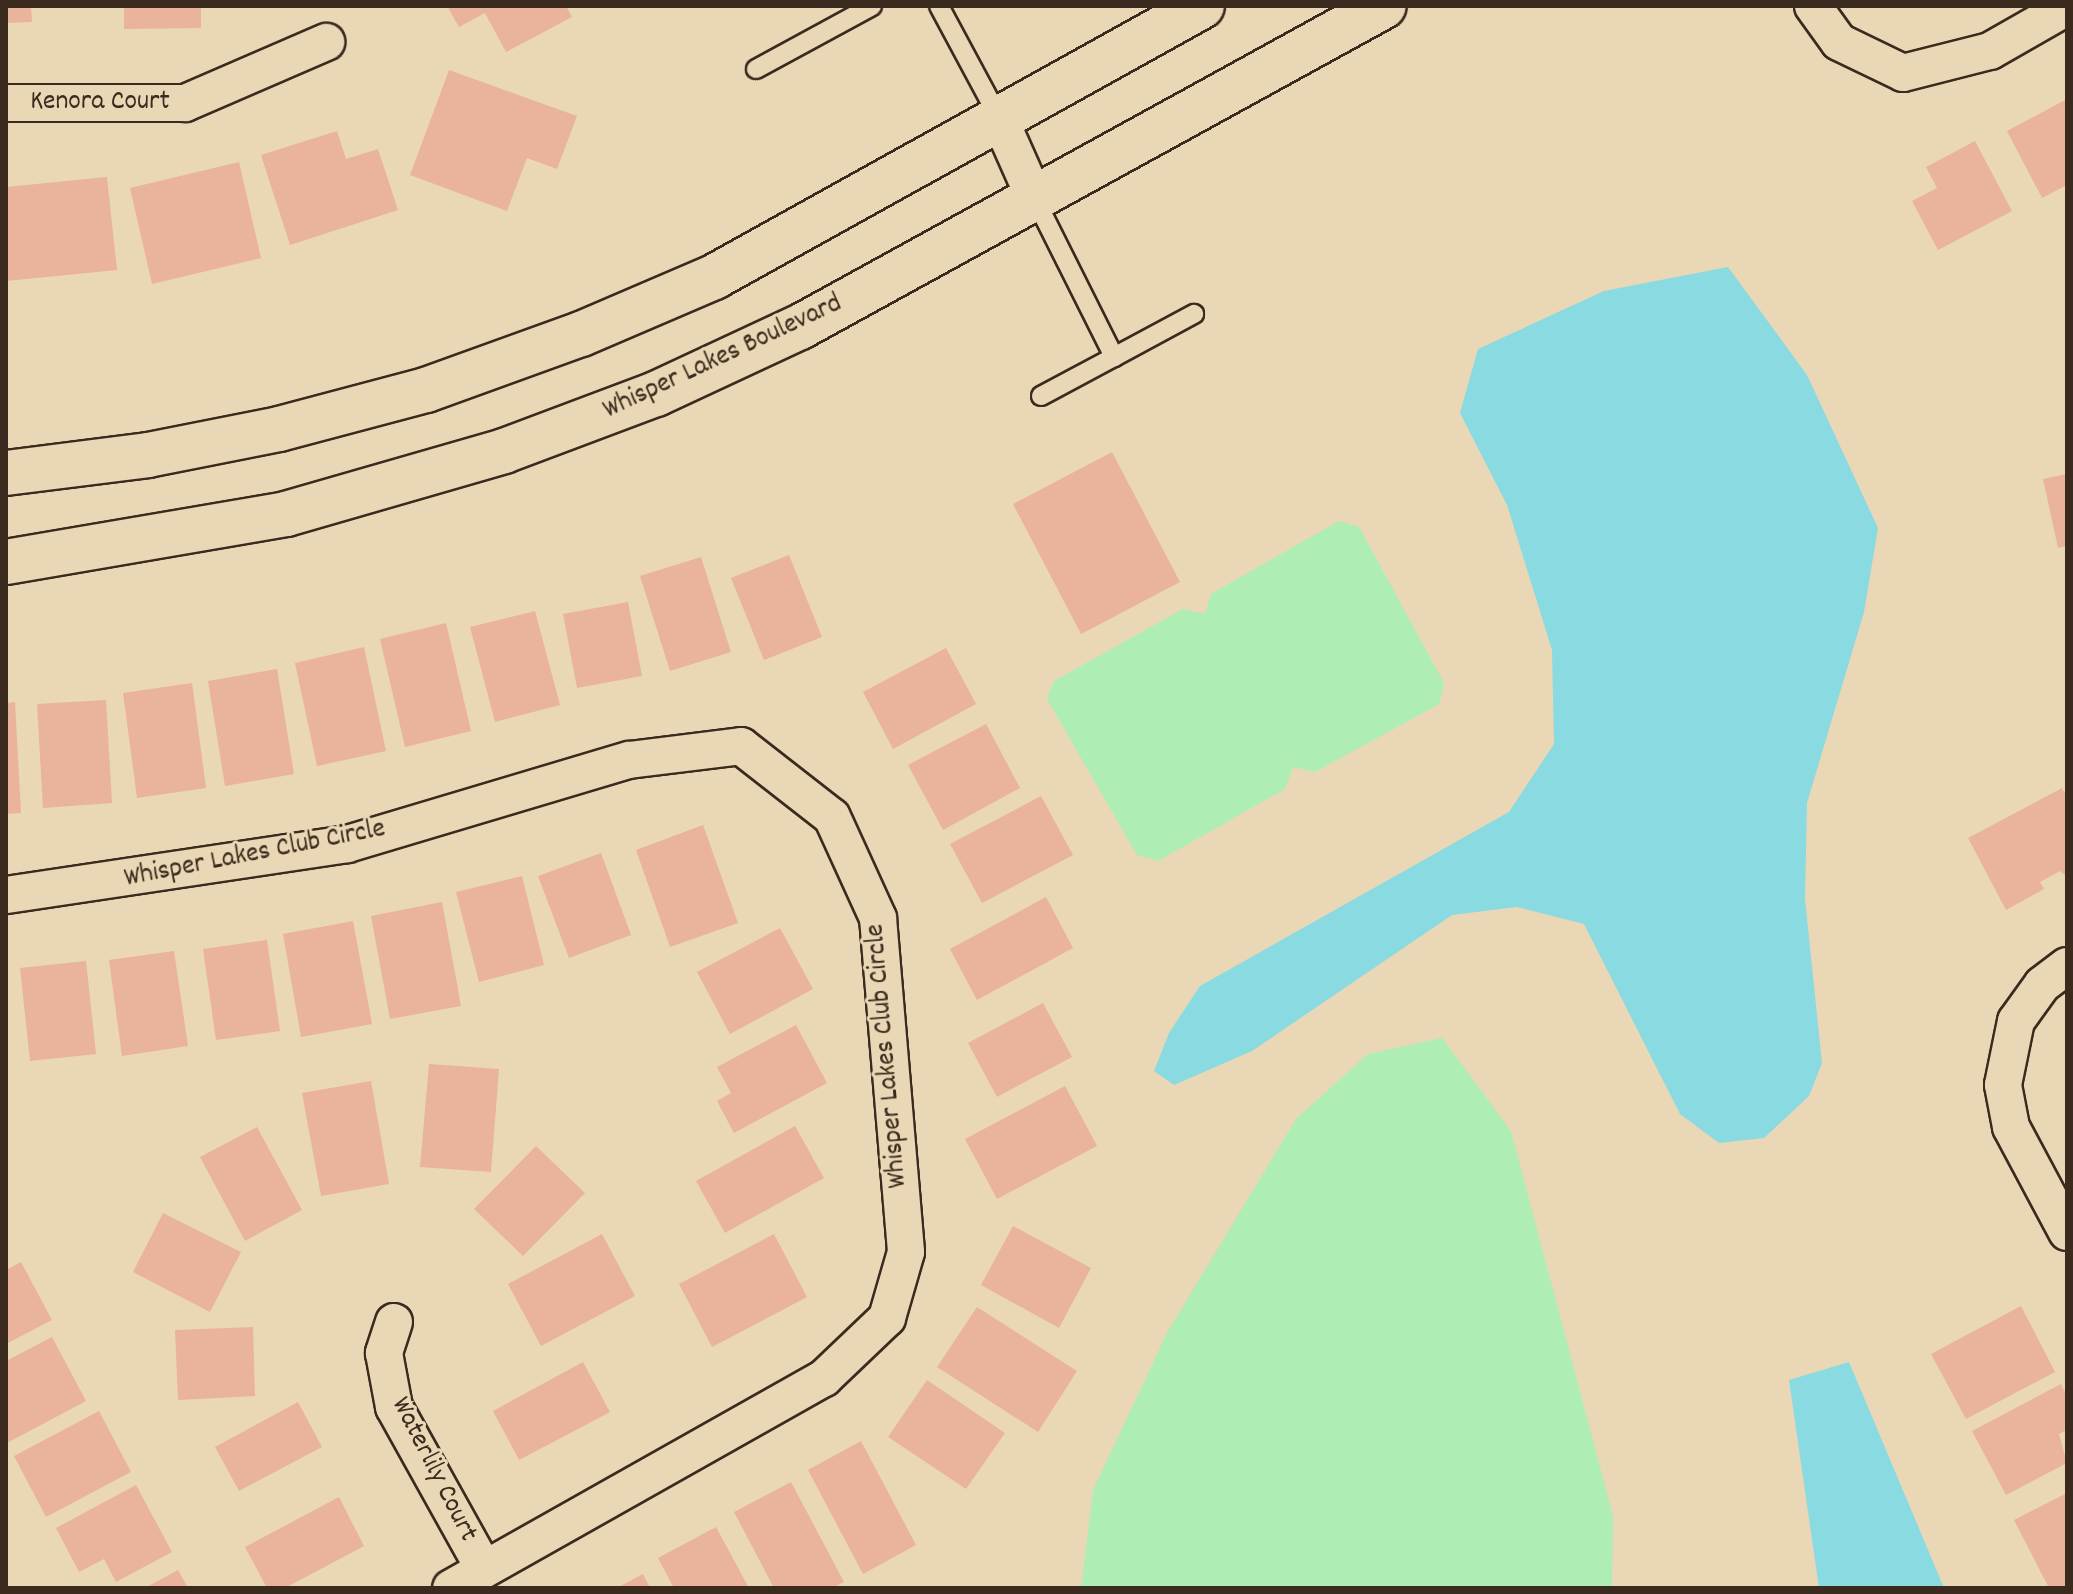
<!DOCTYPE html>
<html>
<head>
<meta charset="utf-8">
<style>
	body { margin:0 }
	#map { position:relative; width:2073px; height:1594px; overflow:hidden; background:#ead7b5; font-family:Dekko,sans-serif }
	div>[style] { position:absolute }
	.green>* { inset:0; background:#aeedb4 }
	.water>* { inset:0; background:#89dae1 }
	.building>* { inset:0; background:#e9b39e }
	.roads { filter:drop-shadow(2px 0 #3b2a1e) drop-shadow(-2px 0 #3b2a1e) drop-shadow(0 2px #3b2a1e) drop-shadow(0 -2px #3b2a1e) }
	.lane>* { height:18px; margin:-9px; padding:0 9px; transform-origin:9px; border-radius:9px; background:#ead7b5 }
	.street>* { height:36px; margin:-18px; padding:0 18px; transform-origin:18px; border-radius:18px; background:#ead7b5 }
	.secondary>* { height:44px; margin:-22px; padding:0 22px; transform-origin:22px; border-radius:22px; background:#ead7b5 }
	span { translate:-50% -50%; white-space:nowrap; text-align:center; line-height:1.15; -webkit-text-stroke:6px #ead7b5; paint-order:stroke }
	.street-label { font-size:28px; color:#3b2a1e }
	.frame { position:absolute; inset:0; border:8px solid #3b2a1e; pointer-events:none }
</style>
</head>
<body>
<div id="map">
	<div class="green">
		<div style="clip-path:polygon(1339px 521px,1359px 527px,1444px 683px,1439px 704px,1315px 772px,1293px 767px,1285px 789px,1158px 861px,1137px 855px,1047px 699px,1054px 681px,1183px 609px,1205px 614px,1211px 594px)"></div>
		<div style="clip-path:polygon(1442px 1038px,1511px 1131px,1613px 1516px,1612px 1588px,1081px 1588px,1093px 1490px,1167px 1333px,1296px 1119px,1368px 1054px)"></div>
	</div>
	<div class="water">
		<div style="clip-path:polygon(1728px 267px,1807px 375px,1878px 528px,1864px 612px,1807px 803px,1805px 899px,1822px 1063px,1809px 1096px,1764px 1138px,1719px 1143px,1680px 1114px,1584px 924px,1517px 907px,1452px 915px,1252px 1051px,1174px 1085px,1154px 1071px,1169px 1033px,1200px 986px,1509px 812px,1554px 744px,1552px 650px,1507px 505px,1460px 413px,1478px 349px,1604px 291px)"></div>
		<div style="clip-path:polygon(1849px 1362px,1944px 1588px,1819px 1588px,1789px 1380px)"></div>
	</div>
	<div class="building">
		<div style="clip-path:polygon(6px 6px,31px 6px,32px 22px,6px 23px)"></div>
		<div style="clip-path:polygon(124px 6px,201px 6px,201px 28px,124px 29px)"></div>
		<div style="clip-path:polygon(447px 6px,566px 6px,572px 17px,506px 52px,485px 13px,459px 27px)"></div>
		<div style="clip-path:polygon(449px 70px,577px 116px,557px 169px,527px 158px,507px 211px,410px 175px)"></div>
		<div style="clip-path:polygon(2067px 99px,2067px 185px,2042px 198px,2007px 131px)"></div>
		<div style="clip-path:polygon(337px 131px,346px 159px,378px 149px,398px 210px,290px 245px,261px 155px)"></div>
		<div style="clip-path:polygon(1975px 141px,2012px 211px,1938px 250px,1912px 201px,1937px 188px,1926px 167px)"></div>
		<div style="clip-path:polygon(239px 162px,261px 258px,152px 284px,130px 188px)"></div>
		<div style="clip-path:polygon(107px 177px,117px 270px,6px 281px,6px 187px)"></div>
		<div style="clip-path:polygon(1112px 452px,1180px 582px,1081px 634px,1013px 504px)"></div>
		<div style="clip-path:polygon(2067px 474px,2067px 546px,2058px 548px,2043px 479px)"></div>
		<div style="clip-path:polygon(789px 555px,822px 637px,764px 660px,731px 578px)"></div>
		<div style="clip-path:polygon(701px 557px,731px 652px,670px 671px,640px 576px)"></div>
		<div style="clip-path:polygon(628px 602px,642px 676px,577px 688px,563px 614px)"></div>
		<div style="clip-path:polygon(535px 611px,560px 705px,495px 722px,470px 627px)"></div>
		<div style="clip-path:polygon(446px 623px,471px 731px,405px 747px,380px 639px)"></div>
		<div style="clip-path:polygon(364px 647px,386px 751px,317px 766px,295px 663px)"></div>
		<div style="clip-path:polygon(946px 648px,976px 704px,893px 749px,863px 692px)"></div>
		<div style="clip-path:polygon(277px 669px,294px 774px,225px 786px,208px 681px)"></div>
		<div style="clip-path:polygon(192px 683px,206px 788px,137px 798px,123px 693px)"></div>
		<div style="clip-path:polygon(106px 700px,112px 803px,43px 808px,37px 704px)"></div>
		<div style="clip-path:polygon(15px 702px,21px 813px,6px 814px,6px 703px)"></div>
		<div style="clip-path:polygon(986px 724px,1020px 788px,943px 830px,908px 765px)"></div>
		<div style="clip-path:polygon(2062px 788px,2067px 797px,2067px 877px,2060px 871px,2040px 882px,2044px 889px,2006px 910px,1968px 838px)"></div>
		<div style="clip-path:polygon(1041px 796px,1073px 855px,982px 903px,950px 844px)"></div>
		<div style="clip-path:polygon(703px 825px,738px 923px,670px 947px,636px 850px)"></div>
		<div style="clip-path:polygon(601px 853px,631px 935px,569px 958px,538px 876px)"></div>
		<div style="clip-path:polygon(522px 876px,544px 965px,479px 982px,456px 892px)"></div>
		<div style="clip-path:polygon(1046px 897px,1073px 948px,977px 1000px,950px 949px)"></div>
		<div style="clip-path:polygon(442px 902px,461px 1006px,390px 1019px,371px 916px)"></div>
		<div style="clip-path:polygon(353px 921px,372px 1024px,301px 1037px,283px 934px)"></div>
		<div style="clip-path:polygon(780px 928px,813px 989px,730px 1034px,697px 972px)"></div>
		<div style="clip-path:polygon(267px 940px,280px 1031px,216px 1040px,203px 949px)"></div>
		<div style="clip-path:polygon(174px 951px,188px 1046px,122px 1056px,109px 960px)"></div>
		<div style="clip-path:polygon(86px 961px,96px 1054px,30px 1061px,20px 968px)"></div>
		<div style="clip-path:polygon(1043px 1003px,1072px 1057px,997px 1097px,968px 1043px)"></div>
		<div style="clip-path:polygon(796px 1025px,827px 1083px,734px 1133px,717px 1101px,731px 1093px,717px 1067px)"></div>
		<div style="clip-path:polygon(429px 1064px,499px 1069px,491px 1172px,420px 1167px)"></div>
		<div style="clip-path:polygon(371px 1081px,389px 1184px,321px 1196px,302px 1093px)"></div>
		<div style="clip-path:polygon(1065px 1086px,1097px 1146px,997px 1199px,965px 1139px)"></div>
		<div style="clip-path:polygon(795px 1126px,824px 1178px,725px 1233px,696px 1181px)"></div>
		<div style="clip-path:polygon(257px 1127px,302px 1210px,245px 1241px,200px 1157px)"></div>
		<div style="clip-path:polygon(536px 1146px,585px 1193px,523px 1256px,474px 1209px)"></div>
		<div style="clip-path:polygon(163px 1213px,241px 1252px,210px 1312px,133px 1272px)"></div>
		<div style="clip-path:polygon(1013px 1226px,1091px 1268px,1059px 1328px,981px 1285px)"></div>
		<div style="clip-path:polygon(602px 1234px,635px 1296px,541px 1346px,508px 1284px)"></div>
		<div style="clip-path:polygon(774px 1234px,807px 1297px,712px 1347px,679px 1284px)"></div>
		<div style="clip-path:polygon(21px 1262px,52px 1320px,6px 1344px,6px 1270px)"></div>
		<div style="clip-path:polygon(2021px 1306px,2055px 1372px,1966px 1419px,1931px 1354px)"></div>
		<div style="clip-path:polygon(977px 1307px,1077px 1371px,1038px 1432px,937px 1367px)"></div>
		<div style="clip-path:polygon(253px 1327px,255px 1396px,178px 1400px,175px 1330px)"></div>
		<div style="clip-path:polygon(52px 1337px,86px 1401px,7px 1443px,6px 1361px)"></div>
		<div style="clip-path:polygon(583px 1362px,610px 1412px,519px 1460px,493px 1411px)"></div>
		<div style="clip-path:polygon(927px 1380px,1005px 1433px,966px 1489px,888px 1437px)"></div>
		<div style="clip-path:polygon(2061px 1384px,2067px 1396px,2067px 1430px,2059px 1434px,2067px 1463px,2006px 1495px,1972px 1431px)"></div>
		<div style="clip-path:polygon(298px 1402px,322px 1447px,239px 1491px,215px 1447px)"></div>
		<div style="clip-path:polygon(99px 1411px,131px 1472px,46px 1517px,14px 1456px)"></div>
		<div style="clip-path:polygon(861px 1441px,916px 1545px,863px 1574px,808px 1470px)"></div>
		<div style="clip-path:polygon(791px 1482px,844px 1582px,832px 1588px,774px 1588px,734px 1512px)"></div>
		<div style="clip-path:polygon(136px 1485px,172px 1552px,116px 1582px,104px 1559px,79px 1572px,56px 1528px)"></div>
		<div style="clip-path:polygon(2067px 1493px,2067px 1588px,2049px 1588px,2014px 1520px)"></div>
		<div style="clip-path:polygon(339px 1497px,364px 1546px,285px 1588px,267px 1588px,245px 1547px)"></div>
		<div style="clip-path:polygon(716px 1527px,749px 1588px,674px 1588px,658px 1558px)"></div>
		<div style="clip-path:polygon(178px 1570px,188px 1588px,145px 1588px)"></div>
		<div style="clip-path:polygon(643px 1574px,650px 1588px,617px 1588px)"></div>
	</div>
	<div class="roads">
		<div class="lane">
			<div style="left:939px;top:6px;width:129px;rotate:61.8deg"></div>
			<div style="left:756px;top:69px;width:132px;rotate:-28.5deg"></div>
			<div style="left:1035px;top:199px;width:177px;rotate:63.4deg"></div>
			<div style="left:1114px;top:357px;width:91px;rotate:-28.3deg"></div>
			<div style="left:1041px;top:396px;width:83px;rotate:-28.1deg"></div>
		</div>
		<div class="street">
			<div style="left:1813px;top:6px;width:44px;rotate:54.2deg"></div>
			<div style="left:1839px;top:42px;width:71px;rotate:25.8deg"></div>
			<div style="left:1903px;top:73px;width:90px;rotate:-14.2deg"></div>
			<div style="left:1990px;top:51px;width:89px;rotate:-29.7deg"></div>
			<div style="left:6px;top:103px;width:179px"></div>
			<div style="left:185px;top:103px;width:154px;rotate:-23.4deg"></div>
			<div style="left:1000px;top:120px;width:86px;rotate:66.1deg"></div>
			<div style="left:6px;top:895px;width:345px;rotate:-8.5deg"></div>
			<div style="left:347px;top:844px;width:294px;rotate:-16.6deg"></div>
			<div style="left:629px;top:760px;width:113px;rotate:-7.1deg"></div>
			<div style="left:741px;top:746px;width:115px;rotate:38deg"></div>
			<div style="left:832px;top:817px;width:111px;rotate:65.5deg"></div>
			<div style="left:878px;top:918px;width:335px;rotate:85.2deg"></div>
			<div style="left:906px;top:1252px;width:69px;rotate:106.1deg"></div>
			<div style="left:887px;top:1318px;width:87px;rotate:136.4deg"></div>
			<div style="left:824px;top:1378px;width:428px;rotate:150.6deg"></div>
			<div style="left:2067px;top:966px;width:31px;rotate:143deg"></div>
			<div style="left:2042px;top:985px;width:44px;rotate:125.8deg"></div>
			<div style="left:2016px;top:1021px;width:65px;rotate:101.5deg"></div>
			<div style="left:2003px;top:1085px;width:43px;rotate:79.2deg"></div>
			<div style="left:2011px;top:1127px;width:119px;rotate:61.9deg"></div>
			<div style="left:394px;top:1322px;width:33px;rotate:108deg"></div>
			<div style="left:384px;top:1353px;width:55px;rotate:79.5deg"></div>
			<div style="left:394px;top:1407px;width:185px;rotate:60.9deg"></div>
		</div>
		<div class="secondary">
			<div style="left:6px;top:473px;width:143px;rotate:-7.2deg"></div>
			<div style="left:148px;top:455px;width:134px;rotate:-11.2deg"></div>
			<div style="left:279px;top:429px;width:152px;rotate:-14.9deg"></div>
			<div style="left:426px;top:390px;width:165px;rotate:-19.9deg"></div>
			<div style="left:581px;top:334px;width:145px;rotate:-23.2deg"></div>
			<div style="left:714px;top:277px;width:558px;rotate:-29.04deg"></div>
			<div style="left:6px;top:562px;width:284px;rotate:-9.7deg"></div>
			<div style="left:286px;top:514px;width:227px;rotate:-16.1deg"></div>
			<div style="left:504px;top:451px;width:162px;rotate:-20.6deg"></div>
			<div style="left:656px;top:394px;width:159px;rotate:-25deg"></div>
			<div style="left:800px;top:327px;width:666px;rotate:-28.8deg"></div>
		</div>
	</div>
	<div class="street-label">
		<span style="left:100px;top:103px">Kenora Court</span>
		<span style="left:723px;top:358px;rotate:-25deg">Whisper Lakes Boulevard</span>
		<span style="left:255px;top:855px;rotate:-11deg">Whisper Lakes Club Circle</span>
		<span style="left:888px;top:1056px;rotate:-95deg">Whisper Lakes Club Circle</span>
		<span style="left:433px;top:1470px;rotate:63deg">Waterlily Court</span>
	</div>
	<div class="frame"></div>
</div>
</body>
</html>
